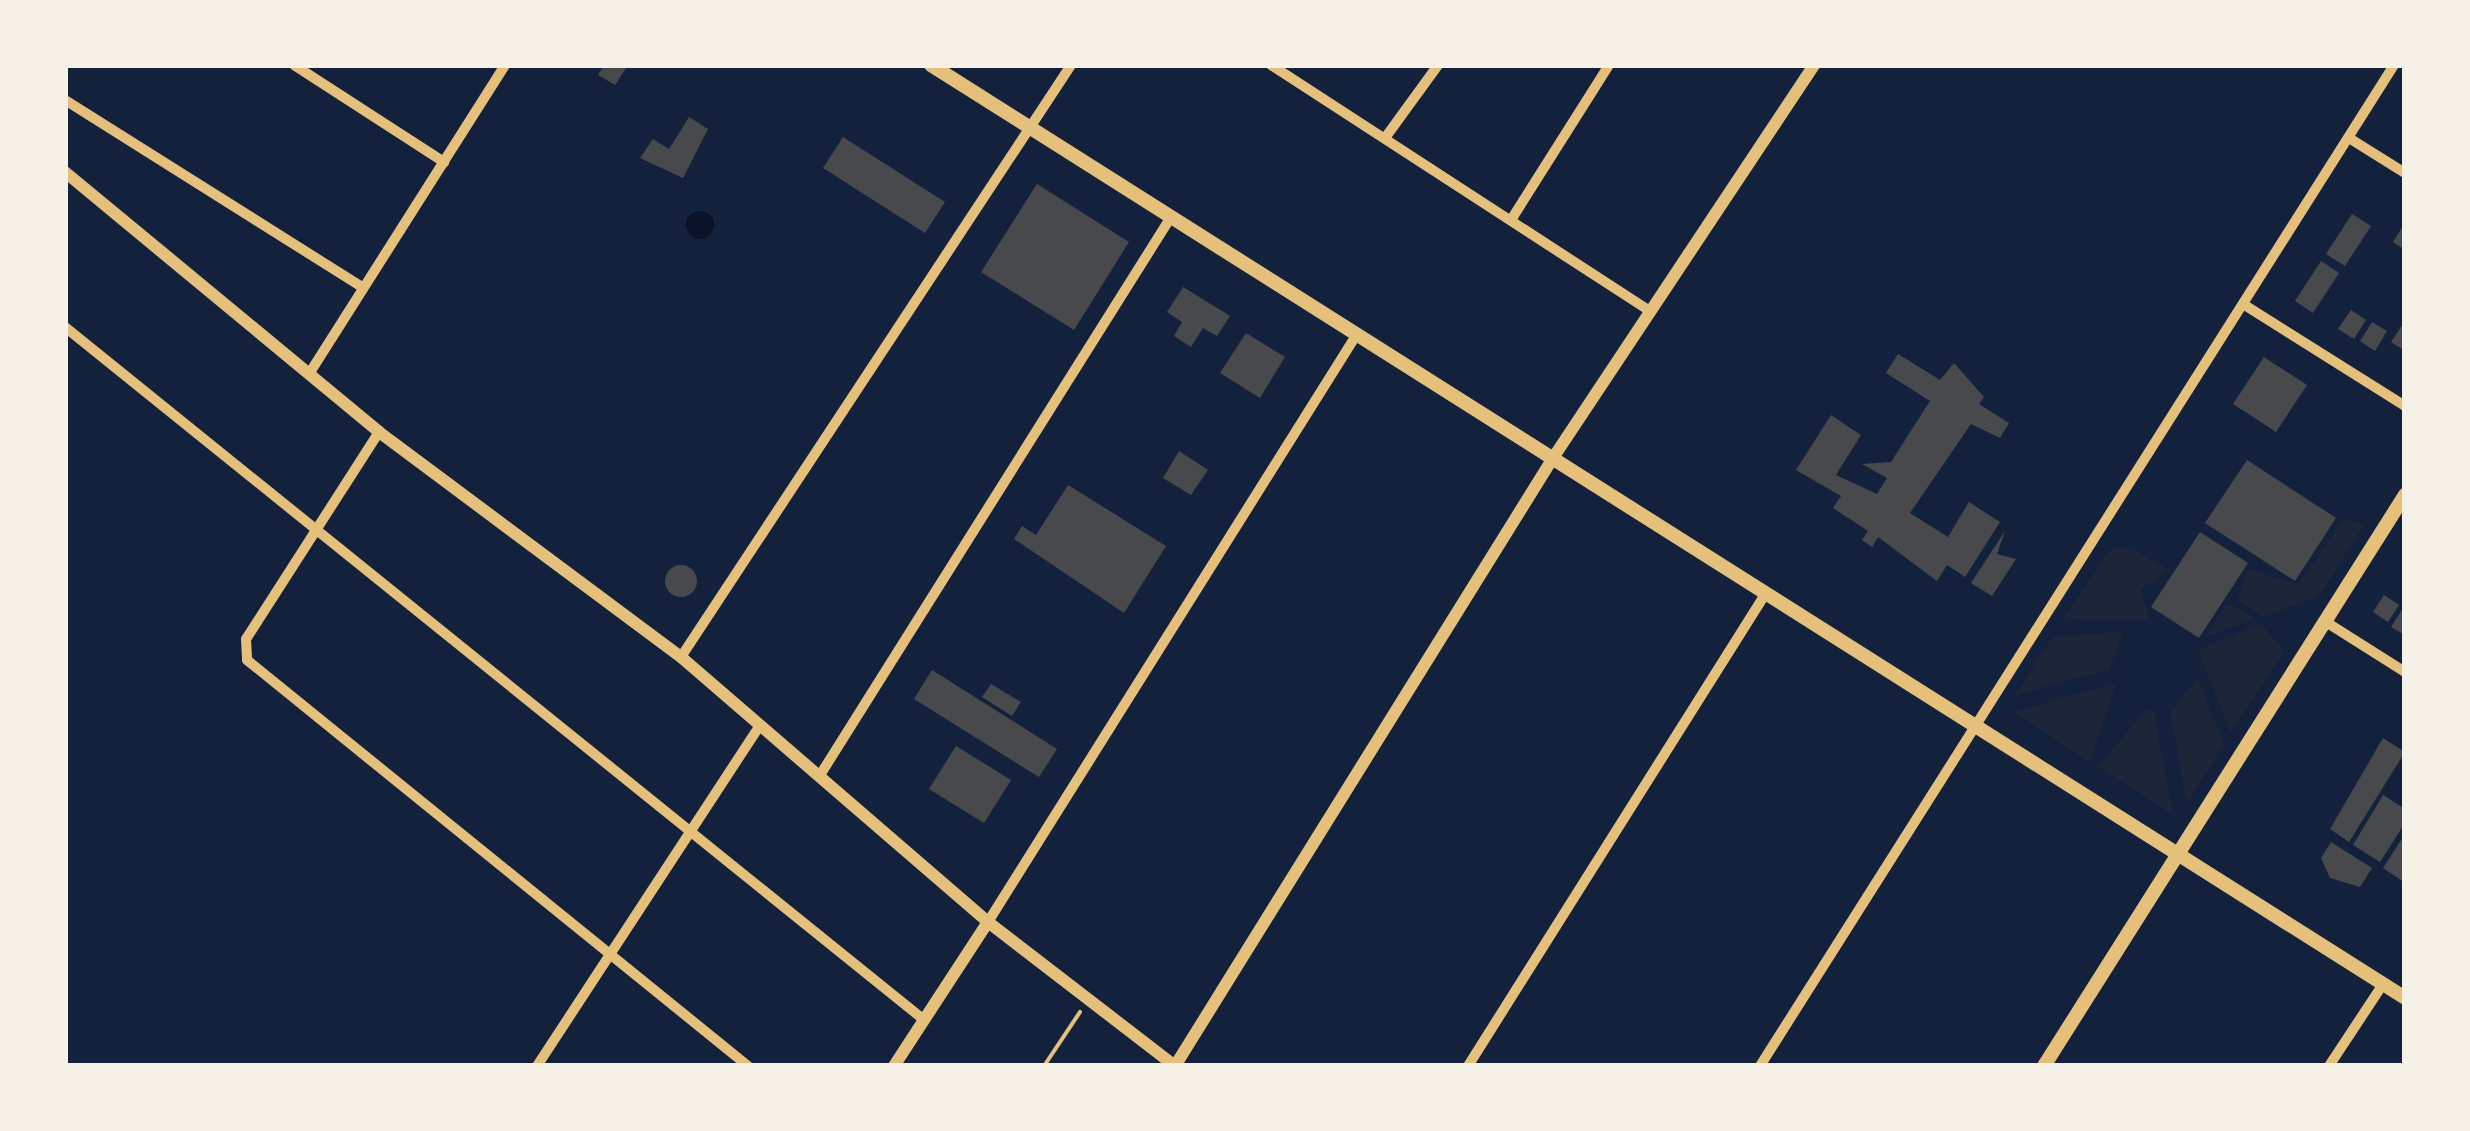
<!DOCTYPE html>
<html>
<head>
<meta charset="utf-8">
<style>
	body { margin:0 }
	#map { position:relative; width:2470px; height:1131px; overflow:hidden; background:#14213d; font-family:"Alegreya Sans",sans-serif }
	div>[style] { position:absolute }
	.green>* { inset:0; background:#1d2539 }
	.water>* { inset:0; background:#0b132b }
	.round { border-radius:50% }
	.building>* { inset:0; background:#48494c }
	.path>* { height:4px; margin:-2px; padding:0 2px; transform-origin:2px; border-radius:2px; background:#e5c07b }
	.minor>* { height:10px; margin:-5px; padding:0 5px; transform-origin:5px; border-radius:5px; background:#e5c07b }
	.tertiary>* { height:12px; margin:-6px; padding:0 6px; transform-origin:6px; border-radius:6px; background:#e5c07b }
	.secondary>* { height:14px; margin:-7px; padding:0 7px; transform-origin:7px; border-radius:7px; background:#e5c07b }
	span { translate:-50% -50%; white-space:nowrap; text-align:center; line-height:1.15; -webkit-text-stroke:9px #f6f1e7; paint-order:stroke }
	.frame { position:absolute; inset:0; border:68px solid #f6f1e7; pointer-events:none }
</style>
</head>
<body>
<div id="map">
	<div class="green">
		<div style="clip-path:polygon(2344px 519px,2364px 525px,2319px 596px,2263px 617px,2237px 600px,2249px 568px,2298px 585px)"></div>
		<div style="clip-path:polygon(2132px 548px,2169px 570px,2141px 589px,2149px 620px,2063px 619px,2111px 549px)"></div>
		<div style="clip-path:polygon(2233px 605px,2255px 619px,2205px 637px,2225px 606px)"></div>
		<div style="clip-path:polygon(2260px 623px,2284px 651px,2231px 733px,2198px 650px)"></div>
		<div style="clip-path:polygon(2124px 631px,2109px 670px,2015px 695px,2052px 637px)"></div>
		<div style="clip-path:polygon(2198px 678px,2224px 744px,2187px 804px,2170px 712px)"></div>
		<div style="clip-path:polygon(2116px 683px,2090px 762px,2013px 712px,2115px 683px)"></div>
		<div style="clip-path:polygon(2144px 711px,2154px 711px,2173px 815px,2098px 767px)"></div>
	</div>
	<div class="water">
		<div class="round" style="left:686px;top:211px;width:28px;height:28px"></div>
	</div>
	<div class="building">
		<div style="clip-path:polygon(604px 65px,628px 65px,615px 85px,598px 75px)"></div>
		<div style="clip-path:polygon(689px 117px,708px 129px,683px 178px,640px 158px,653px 139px,669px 149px)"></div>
		<div style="clip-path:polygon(843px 137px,945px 202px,925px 233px,823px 168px)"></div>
		<div style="clip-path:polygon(1037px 184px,1129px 242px,1074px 330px,981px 272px)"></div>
		<div style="clip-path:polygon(2352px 214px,2371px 226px,2345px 266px,2326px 254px)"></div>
		<div style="clip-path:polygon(2405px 223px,2405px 250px,2393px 242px)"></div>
		<div style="clip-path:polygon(2321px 261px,2339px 273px,2313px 313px,2295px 301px)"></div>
		<div style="clip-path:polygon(1183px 287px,1230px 316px,1217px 336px,1203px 328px,1191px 347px,1174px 336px,1182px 322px,1167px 312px)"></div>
		<div style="clip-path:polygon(2351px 310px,2366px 320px,2354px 339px,2338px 329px)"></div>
		<div style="clip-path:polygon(2405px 321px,2405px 351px,2391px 342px)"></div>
		<div style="clip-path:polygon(2372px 322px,2387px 331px,2375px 351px,2360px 341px)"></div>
		<div style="clip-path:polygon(1246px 333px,1285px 357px,1260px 398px,1220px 373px)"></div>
		<div style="clip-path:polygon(1898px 354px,1940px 380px,1954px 363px,1984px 397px,1979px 404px,2009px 423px,2000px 438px,1971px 424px,1910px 513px,1948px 537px,1969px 502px,2000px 522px,1965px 577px,1947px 565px,1937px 581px,1878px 537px,1872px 547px,1862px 540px,1868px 531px,1833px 508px,1841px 496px,1796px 470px,1831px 415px,1861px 435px,1836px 475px,1877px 494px,1887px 478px,1862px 464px,1891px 462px,1930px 401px,1886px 373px)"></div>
		<div style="clip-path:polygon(2264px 357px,2307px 385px,2276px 432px,2233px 404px)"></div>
		<div style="clip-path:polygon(1179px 451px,1208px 470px,1191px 495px,1163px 478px)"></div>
		<div style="clip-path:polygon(2247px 460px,2336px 518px,2295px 581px,2205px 523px)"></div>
		<div style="clip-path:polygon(1068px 485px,1166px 546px,1124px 613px,1014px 539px,1022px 526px,1036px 535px)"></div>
		<div style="clip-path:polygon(2005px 531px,1997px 554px,2016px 559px,1992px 596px,1971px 583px)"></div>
		<div style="clip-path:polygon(2200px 532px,2248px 563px,2199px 638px,2151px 607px)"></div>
		<div class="round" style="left:665px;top:565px;width:32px;height:32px"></div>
		<div style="clip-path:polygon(2384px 595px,2399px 605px,2388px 622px,2373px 612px)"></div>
		<div style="clip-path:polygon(2405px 605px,2405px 635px,2391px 627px)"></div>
		<div style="clip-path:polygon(932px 670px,1057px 749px,1039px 777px,914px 699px)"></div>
		<div style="clip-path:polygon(991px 684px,1021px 702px,1012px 716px,982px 697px)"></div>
		<div style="clip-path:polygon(2383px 738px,2405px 752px,2349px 842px,2330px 829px)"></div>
		<div style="clip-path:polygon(956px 746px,1011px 780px,984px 823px,929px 789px)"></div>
		<div style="clip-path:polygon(2383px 795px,2405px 809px,2405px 823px,2380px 862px,2353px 845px)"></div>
		<div style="clip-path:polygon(2405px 834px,2405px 880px,2404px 882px,2383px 868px)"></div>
		<div style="clip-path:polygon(2331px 842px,2372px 868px,2360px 887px,2330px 878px,2321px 858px)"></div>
	</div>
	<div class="path">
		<div style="left:1044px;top:1066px;width:65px;rotate:-56.3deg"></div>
	</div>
	<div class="minor">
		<div style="left:294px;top:65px;width:179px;rotate:32.9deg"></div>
		<div style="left:1271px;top:65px;width:452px;rotate:33deg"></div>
		<div style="left:65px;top:100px;width:352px;rotate:32.2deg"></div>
		<div style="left:1385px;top:138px;width:90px;rotate:-54deg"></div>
		<div style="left:2349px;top:138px;width:66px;rotate:32deg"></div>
		<div style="left:1511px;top:220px;width:183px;rotate:-57.7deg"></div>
		<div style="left:2243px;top:304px;width:191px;rotate:32.2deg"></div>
		<div style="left:65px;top:327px;width:1104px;rotate:38.89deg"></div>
		<div style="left:309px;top:374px;width:366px;rotate:-57.6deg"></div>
		<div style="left:379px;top:432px;width:246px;rotate:122.7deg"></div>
		<div style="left:246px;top:639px;width:21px;rotate:87deg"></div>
		<div style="left:247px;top:660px;width:645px;rotate:39.02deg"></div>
		<div style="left:2326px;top:622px;width:93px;rotate:32.3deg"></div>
		<div style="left:681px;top:657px;width:709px;rotate:-56.62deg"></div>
		<div style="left:822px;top:772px;width:656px;rotate:-57.84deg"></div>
		<div style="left:988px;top:922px;width:694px;rotate:-57.89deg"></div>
		<div style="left:537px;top:1066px;width:404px;rotate:-56.8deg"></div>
		<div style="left:1468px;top:1066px;width:559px;rotate:-57.79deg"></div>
		<div style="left:1760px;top:1066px;width:1185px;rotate:-57.65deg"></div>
		<div style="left:2329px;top:1066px;width:98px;rotate:-56.6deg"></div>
	</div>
	<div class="tertiary">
		<div style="left:65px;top:172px;width:408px;rotate:39.6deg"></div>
		<div style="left:379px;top:432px;width:377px;rotate:36.7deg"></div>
		<div style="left:681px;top:657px;width:406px;rotate:40.8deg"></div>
		<div style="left:988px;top:922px;width:236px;rotate:37.6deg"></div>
		<div style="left:894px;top:1066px;width:172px;rotate:-56.9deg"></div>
		<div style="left:1175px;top:1066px;width:716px;rotate:-58.13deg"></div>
		<div style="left:1553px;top:458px;width:472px;rotate:-56.4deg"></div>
	</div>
	<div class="secondary">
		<div style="left:931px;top:65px;width:1744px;rotate:32.33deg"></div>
		<div style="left:2044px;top:1066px;width:676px;rotate:-57.7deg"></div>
	</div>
	<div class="frame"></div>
</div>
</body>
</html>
